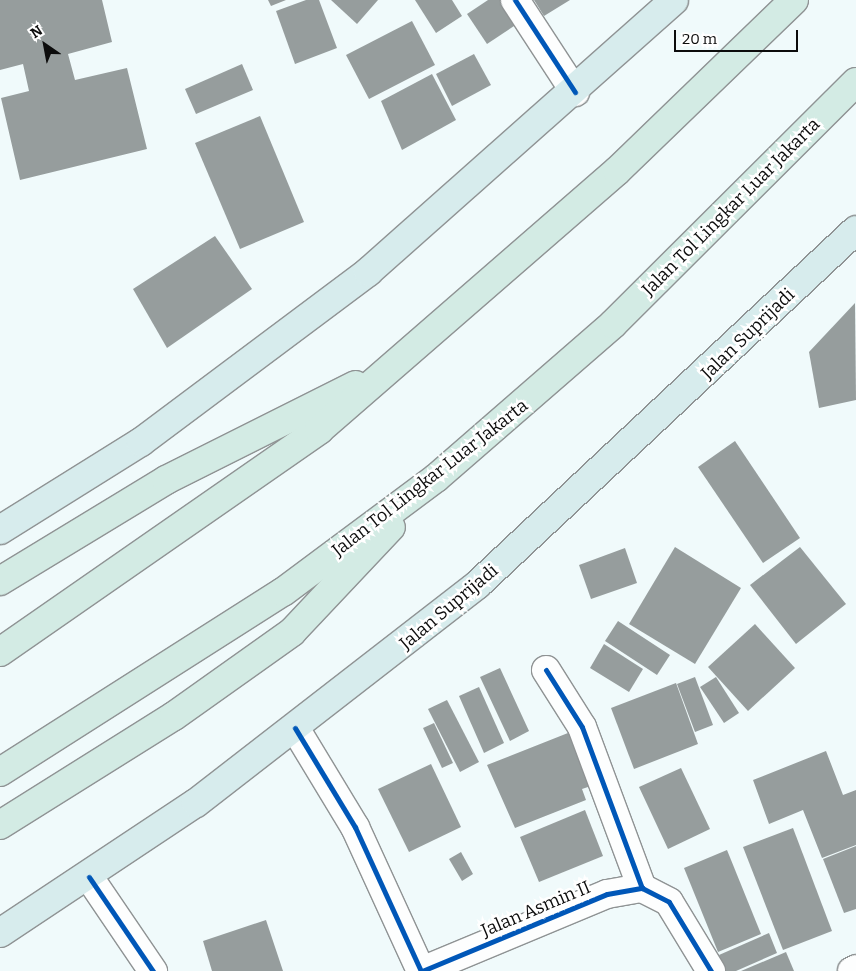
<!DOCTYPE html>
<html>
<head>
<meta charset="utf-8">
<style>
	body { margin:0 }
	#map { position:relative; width:856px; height:971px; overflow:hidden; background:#f0fafb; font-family:Bitter,serif }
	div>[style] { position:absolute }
	.building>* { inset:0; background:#969d9d }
	.roads { filter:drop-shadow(1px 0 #8f9394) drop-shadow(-1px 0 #8f9394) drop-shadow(0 1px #8f9394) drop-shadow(0 -1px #8f9394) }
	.minor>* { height:28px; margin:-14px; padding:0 14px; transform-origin:14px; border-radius:14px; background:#fdfefe }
	.primary>* { height:28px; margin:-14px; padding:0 14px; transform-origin:14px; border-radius:14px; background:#d7eced }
	.motorway>* { height:28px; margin:-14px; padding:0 14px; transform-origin:14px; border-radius:14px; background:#d3ebe4 }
	.cycleway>* { height:5px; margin:-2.5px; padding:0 2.5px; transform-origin:2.5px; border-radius:2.5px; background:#0057b8 }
	span { translate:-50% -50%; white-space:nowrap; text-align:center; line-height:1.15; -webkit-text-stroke:5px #fff; paint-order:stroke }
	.street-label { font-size:18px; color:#0c0c0c }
	.north { position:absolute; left:20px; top:20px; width:50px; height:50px; -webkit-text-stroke:4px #fff; paint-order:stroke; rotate:327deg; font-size:14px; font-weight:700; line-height:20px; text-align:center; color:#0c0c0c }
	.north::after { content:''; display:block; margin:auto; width:18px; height:22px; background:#0c0c0c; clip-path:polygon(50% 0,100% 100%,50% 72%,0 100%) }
	.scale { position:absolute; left:674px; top:30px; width:124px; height:22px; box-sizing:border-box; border:2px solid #0c0c0c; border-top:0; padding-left:6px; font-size:15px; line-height:18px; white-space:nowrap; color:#0c0c0c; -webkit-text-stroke:4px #fff; paint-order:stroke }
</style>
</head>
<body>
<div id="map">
	<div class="building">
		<div style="clip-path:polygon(0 0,102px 0,112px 42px,68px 54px,75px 80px,127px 68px,147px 149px,20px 180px,1px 98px,29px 91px,23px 64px,0 70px)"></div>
		<div style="clip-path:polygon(268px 0,286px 0,271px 6px)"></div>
		<div style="clip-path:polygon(306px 0,319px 0,337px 48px,295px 64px,276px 11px)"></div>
		<div style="clip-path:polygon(331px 0,378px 0,357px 24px)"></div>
		<div style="clip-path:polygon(415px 0,452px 0,462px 16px,436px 33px)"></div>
		<div style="clip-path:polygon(488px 0,506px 0,520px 22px,487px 44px,467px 14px)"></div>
		<div style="clip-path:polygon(534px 0,570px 0,544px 16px)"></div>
		<div style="clip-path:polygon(412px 21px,435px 65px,369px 99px,346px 55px)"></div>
		<div style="clip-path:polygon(474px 54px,491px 85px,452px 106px,436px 74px)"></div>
		<div style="clip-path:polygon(242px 64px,253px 90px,196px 114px,185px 89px)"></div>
		<div style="clip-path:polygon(432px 74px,456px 120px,402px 150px,381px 101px)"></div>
		<div style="clip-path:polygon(260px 116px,304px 222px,240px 249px,195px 143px)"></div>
		<div style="clip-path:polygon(215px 236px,252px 289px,167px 348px,133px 289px)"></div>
		<div style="clip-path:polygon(855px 303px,856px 400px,819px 408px,809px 352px)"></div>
		<div style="clip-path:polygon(735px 441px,800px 538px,763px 563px,698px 467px)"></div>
		<div style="clip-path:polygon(675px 547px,741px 588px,695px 664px,629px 624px)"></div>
		<div style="clip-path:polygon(800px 547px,846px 604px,796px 644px,750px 585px)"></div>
		<div style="clip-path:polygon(625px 548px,637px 583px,591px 599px,579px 565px)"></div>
		<div style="clip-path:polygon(618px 621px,670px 655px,657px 675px,605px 641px)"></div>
		<div style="clip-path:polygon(755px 624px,795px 668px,748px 711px,708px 667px)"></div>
		<div style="clip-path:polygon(604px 644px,643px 669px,629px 692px,590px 668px)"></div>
		<div style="clip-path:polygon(500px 668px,529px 731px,510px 741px,480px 677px)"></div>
		<div style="clip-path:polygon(695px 677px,713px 725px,695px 732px,677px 684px)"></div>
		<div style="clip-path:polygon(716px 677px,739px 713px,724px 723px,700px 687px)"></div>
		<div style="clip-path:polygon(676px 683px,698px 744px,634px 769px,611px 708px)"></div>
		<div style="clip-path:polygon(479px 687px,504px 743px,484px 753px,459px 696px)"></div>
		<div style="clip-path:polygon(447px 700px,479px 762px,460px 772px,428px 709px)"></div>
		<div style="clip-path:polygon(434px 723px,453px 763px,442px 768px,423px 728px)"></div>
		<div style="clip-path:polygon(573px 731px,594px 785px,582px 789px,586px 800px,515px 828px,487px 765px)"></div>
		<div style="clip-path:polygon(826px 751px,843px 795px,856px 790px,856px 845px,822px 858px,803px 810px,769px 824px,753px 780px)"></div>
		<div style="clip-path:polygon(431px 764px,461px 827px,409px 852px,378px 789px)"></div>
		<div style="clip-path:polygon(681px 768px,710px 829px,668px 849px,639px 787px)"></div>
		<div style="clip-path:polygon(585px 810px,603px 856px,539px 882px,520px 837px)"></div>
		<div style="clip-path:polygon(793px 828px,832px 931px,783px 950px,743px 847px)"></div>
		<div style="clip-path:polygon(856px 846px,856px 909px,844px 913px,823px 859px)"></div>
		<div style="clip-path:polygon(727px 850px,761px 934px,718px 952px,684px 868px)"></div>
		<div style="clip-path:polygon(461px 852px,473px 874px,462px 881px,449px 859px)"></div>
		<div style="clip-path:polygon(266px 920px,283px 971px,212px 971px,203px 941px)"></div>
		<div style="clip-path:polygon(769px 933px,777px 953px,736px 971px,726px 971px,719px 955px)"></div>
		<div style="clip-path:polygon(786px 952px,794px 971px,741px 971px)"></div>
	</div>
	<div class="roads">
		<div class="minor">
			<div style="left:515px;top:0;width:110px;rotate:56.9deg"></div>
			<div style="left:546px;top:670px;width:67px;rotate:57.7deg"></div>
			<div style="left:582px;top:727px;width:172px;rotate:69.6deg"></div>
			<div style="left:295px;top:728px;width:116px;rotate:58.8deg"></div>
			<div style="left:355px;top:827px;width:158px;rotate:65.4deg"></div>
			<div style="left:89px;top:877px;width:114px;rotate:55.8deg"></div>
			<div style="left:422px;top:971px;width:200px;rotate:-22.6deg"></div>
			<div style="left:607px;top:894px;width:36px;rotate:-10deg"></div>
			<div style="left:642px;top:888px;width:30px;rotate:27deg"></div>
			<div style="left:669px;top:902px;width:81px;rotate:58.7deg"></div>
			<div style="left:852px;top:971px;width:4px;rotate:-27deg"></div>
		</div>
		<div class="primary">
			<div style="left:0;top:530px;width:166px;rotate:-32deg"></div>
			<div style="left:141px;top:442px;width:284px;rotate:-36.8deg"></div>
			<div style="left:368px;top:272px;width:409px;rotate:-41.6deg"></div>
			<div style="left:0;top:933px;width:235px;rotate:-33.6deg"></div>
			<div style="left:196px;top:803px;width:356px;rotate:-37.8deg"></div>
			<div style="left:477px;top:585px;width:519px;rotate:-43.13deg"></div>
		</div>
		<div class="motorway">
			<div style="left:0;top:581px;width:194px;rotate:-31.3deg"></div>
			<div style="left:166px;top:480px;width:212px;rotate:-26.6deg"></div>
			<div style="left:0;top:652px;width:389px;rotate:-34.8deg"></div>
			<div style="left:319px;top:430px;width:395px;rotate:-41deg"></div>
			<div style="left:617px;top:171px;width:246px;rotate:-44deg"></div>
			<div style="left:0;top:772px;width:335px;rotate:-32.5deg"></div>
			<div style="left:283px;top:592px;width:191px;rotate:-36.7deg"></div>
			<div style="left:436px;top:478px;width:235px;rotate:-41deg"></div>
			<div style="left:613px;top:324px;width:343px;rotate:-44.9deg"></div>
			<div style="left:0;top:825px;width:205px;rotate:-32.1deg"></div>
			<div style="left:174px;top:716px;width:145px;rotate:-35.4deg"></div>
			<div style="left:292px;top:632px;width:144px;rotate:-46.7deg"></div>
		</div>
	</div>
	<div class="cycleway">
		<div style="left:515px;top:0;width:110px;rotate:56.9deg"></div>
		<div style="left:546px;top:670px;width:67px;rotate:57.7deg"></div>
		<div style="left:582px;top:727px;width:172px;rotate:69.6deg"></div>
		<div style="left:295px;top:728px;width:116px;rotate:58.8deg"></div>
		<div style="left:355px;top:827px;width:158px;rotate:65.4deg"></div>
		<div style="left:89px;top:877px;width:114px;rotate:55.8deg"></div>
		<div style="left:422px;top:971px;width:200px;rotate:-22.6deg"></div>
		<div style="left:607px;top:894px;width:36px;rotate:-10deg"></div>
		<div style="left:642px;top:888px;width:30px;rotate:27deg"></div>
		<div style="left:669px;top:902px;width:81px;rotate:58.7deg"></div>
	</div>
	<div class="street-label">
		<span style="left:731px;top:207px;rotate:-45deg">Jalan Tol Lingkar Luar Jakarta</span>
		<span style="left:748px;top:334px;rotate:-44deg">Jalan Suprijadi</span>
		<span style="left:430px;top:478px;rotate:-38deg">Jalan Tol Lingkar Luar Jakarta</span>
		<span style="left:449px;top:607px;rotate:-40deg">Jalan Suprijadi</span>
		<span style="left:536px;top:909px;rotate:-23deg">Jalan Asmin II</span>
	</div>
	<div class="north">N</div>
	<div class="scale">20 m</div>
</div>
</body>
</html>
